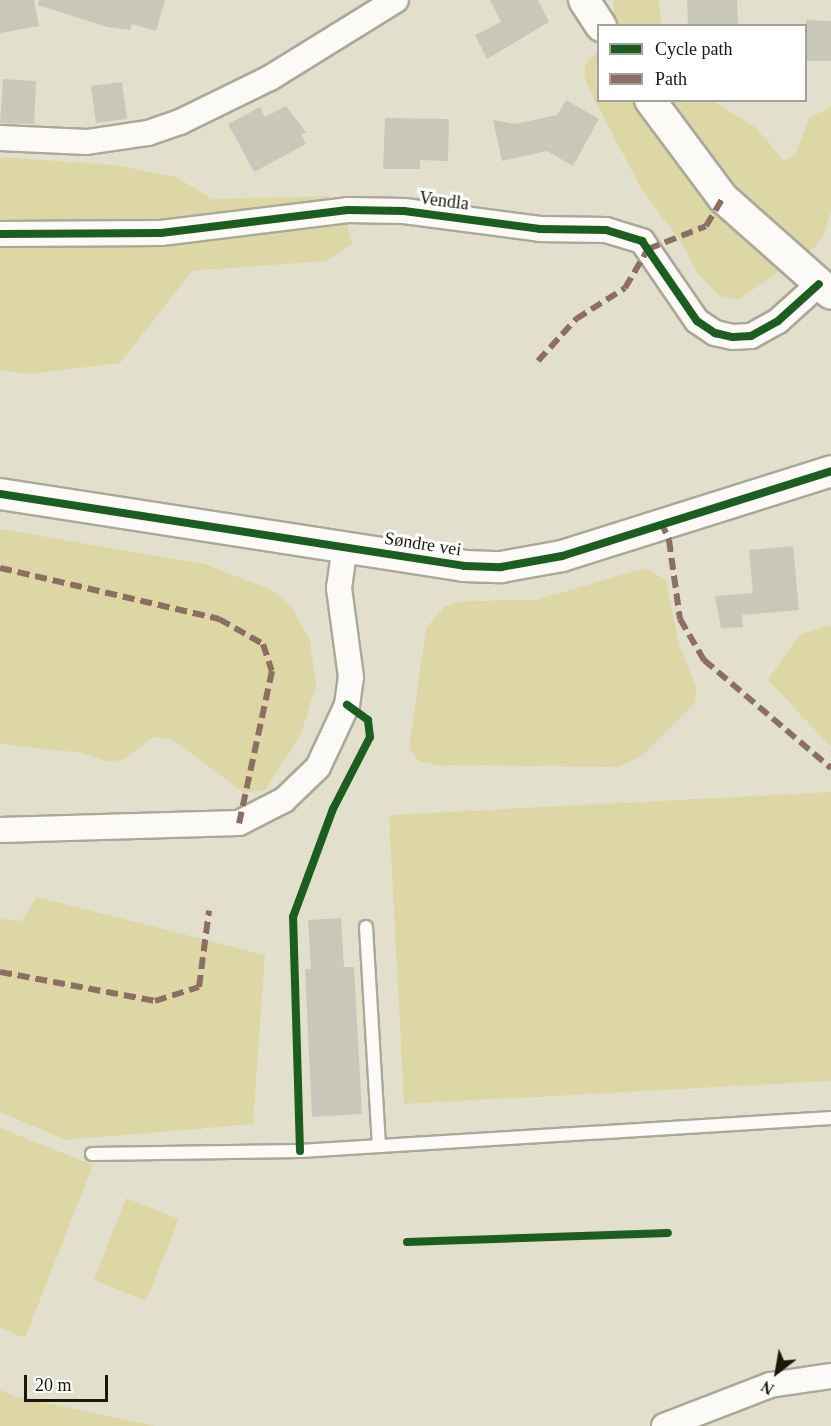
<!DOCTYPE html>
<html>
<head>
<meta charset="utf-8">
<style>
	body { margin:0 }
	#map { position:relative; width:831px; height:1426px; overflow:hidden; background:#e2e0cc; font-family:Georgia,serif }
	div>[style] { position:absolute }
	.green>* { inset:0; background:#ddd7a5 }
	.building>* { inset:0; background:#c9c7b7 }
	.roads { filter:drop-shadow(2px 0 #aaa999) drop-shadow(-2px 0 #aaa999) drop-shadow(0 2px #aaa999) drop-shadow(0 -2px #aaa999) }
	.service>* { height:12px; margin:-6px; padding:0 6px; transform-origin:6px; border-radius:6px; background:#fbfaf7 }
	.minor>* { height:24px; margin:-12px; padding:0 12px; transform-origin:12px; border-radius:12px; background:#fbfaf7 }
	.tertiary>* { height:30px; margin:-15px; padding:0 15px; transform-origin:15px; border-radius:15px; background:#fbfaf7 }
	.quiet>* { height:6px; margin-top:-3px; transform-origin:0; background:repeating-linear-gradient(90deg,#8d6e63 0 12px,transparent 0 18px) }
	.cycleway>* { height:8px; margin:-4px; padding:0 4px; transform-origin:4px; border-radius:4px; background:#1b5e20 }
	span { translate:-50% -50%; white-space:nowrap; text-align:center; line-height:1.15; -webkit-text-stroke:6px #fff; paint-order:stroke }
	.street-label { font-size:18px; color:#1a180a }
	.legend { position:absolute; left:597px; top:24px; width:210px; height:78px; box-sizing:border-box; background:#fff; border:2px solid #a3a39d; margin:0; padding:8px 10px; list-style:none; font-size:18px; color:#1a180a }
	.legend li { display:flex; align-items:center; gap:12px; height:30px }
	.legend b { width:30px; border:2px solid #a3a39d }
	.north { position:absolute; left:747px; top:1342px; width:60px; height:60px; -webkit-text-stroke:4px #fff; paint-order:stroke; rotate:211deg; font-size:16px; font-weight:700; line-height:24px; text-align:center; color:#1a180a }
	.north::after { content:''; display:block; margin:auto; width:21px; height:27px; background:#1a180a; clip-path:polygon(50% 0,100% 100%,50% 72%,0 100%) }
	.scale { position:absolute; left:24px; top:1375px; width:84px; height:27px; box-sizing:border-box; border:3px solid #1a180a; border-top:0; padding-left:8px; font-size:18px; line-height:21px; white-space:nowrap; color:#1a180a; -webkit-text-stroke:4px #fff; paint-order:stroke }
</style>
</head>
<body>
<div id="map">
	<div class="green">
		<div style="clip-path:polygon(613px 0,659px 0,661px 25px,615px 25px)"></div>
		<div style="clip-path:polygon(598px 51px,598px 100px,713px 101px,756px 128px,784px 161px,795px 155px,810px 117px,831px 107px,831px 209px,824px 235px,815px 247px,739px 299px,719px 296px,696px 271px,683px 245px,642px 190px,593px 97px,584px 76px,586px 64px)"></div>
		<div style="clip-path:polygon(0 157px,115px 165px,176px 177px,212px 199px,329px 196px,346px 219px,352px 244px,326px 261px,192px 271px,120px 363px,30px 374px,0 370px)"></div>
		<div style="clip-path:polygon(0 529px,204px 564px,270px 589px,291px 606px,310px 641px,316px 686px,301px 734px,265px 790px,244px 793px,173px 740px,153px 737px,125px 759px,109px 762px,82px 753px,0 744px)"></div>
		<div style="clip-path:polygon(645px 568px,666px 580px,679px 644px,696px 687px,695px 703px,642px 756px,619px 767px,436px 765px,419px 761px,409px 749px,426px 628px,444px 607px,462px 601px,536px 600px)"></div>
		<div style="clip-path:polygon(831px 625px,831px 747px,768px 680px,799px 635px)"></div>
		<div style="clip-path:polygon(831px 792px,831px 1081px,404px 1104px,389px 815px)"></div>
		<div style="clip-path:polygon(37px 897px,265px 955px,253px 1124px,66px 1140px,0 1112px,0 919px,22px 921px)"></div>
		<div style="clip-path:polygon(0 1128px,93px 1165px,25px 1338px,0 1328px)"></div>
		<div style="clip-path:polygon(126px 1198px,179px 1219px,146px 1301px,94px 1280px)"></div>
		<div style="clip-path:polygon(0 1390px,14px 1396px,155px 1426px,0 1426px)"></div>
	</div>
	<div class="building">
		<div style="clip-path:polygon(0 0,34px 0,39px 26px,0 33px)"></div>
		<div style="clip-path:polygon(39px 0,165px 0,156px 31px,132px 24px,130px 30px,107px 27px,38px 5px)"></div>
		<div style="clip-path:polygon(490px 0,538px 0,549px 22px,487px 59px,475px 35px,501px 22px)"></div>
		<div style="clip-path:polygon(687px 0,737px 0,738px 26px,688px 26px)"></div>
		<div style="clip-path:polygon(806px 20px,831px 21px,831px 61px,806px 61px)"></div>
		<div style="clip-path:polygon(3px 79px,36px 81px,34px 124px,0 123px)"></div>
		<div style="clip-path:polygon(122px 82px,127px 119px,96px 123px,91px 86px)"></div>
		<div style="clip-path:polygon(566px 100px,599px 119px,573px 166px,547px 151px,502px 161px,493px 120px,515px 124px,557px 115px)"></div>
		<div style="clip-path:polygon(286px 106px,306px 132px,301px 135px,306px 144px,254px 172px,228px 124px,260px 107px,265px 117px)"></div>
		<div style="clip-path:polygon(385px 118px,449px 119px,448px 161px,420px 160px,420px 169px,383px 169px)"></div>
		<div style="clip-path:polygon(793px 546px,799px 610px,742px 615px,743px 627px,721px 628px,715px 596px,753px 593px,749px 550px)"></div>
		<div style="clip-path:polygon(341px 918px,344px 967px,354px 967px,362px 1114px,312px 1117px,305px 969px,311px 969px,308px 920px)"></div>
	</div>
	<div class="roads">
		<div class="service">
			<div style="left:366px;top:927px;width:219px;rotate:86.6deg"></div>
			<div style="left:92px;top:1154px;width:208px;rotate:-0.8deg"></div>
			<div style="left:300px;top:1151px;width:532px;rotate:-3.56deg"></div>
		</div>
		<div class="minor">
			<div style="left:0;top:138px;width:87px;rotate:2.6deg"></div>
			<div style="left:87px;top:142px;width:62px;rotate:-8.4deg"></div>
			<div style="left:148px;top:133px;width:34px;rotate:-19deg"></div>
			<div style="left:180px;top:122px;width:100px;rotate:-26.1deg"></div>
			<div style="left:270px;top:78px;width:148px;rotate:-31.8deg"></div>
			<div style="left:0;top:234px;width:161px;rotate:-0.4deg"></div>
			<div style="left:161px;top:233px;width:188px;rotate:-7deg"></div>
			<div style="left:348px;top:210px;width:56px;rotate:1deg"></div>
			<div style="left:404px;top:211px;width:137px;rotate:7.5deg"></div>
			<div style="left:540px;top:229px;width:66px;rotate:0.9deg"></div>
			<div style="left:606px;top:230px;width:38px;rotate:17deg"></div>
			<div style="left:642px;top:241px;width:97px;rotate:55.5deg"></div>
			<div style="left:697px;top:321px;width:22px;rotate:34deg"></div>
			<div style="left:715px;top:333px;width:18px;rotate:13deg"></div>
			<div style="left:733px;top:337px;width:18px;rotate:-3deg"></div>
			<div style="left:751px;top:336px;width:31px;rotate:-29deg"></div>
			<div style="left:778px;top:321px;width:55px;rotate:-42.1deg"></div>
			<div style="left:0;top:830px;width:239px;rotate:-1.7deg"></div>
			<div style="left:239px;top:823px;width:51px;rotate:-27.1deg"></div>
			<div style="left:284px;top:800px;width:47px;rotate:-44.1deg"></div>
			<div style="left:318px;top:767px;width:68px;rotate:-64.9deg"></div>
			<div style="left:347px;top:705px;width:28px;rotate:-82deg"></div>
			<div style="left:351px;top:677px;width:90px;rotate:-97.7deg"></div>
			<div style="left:339px;top:588px;width:42px;rotate:-81.9deg"></div>
			<div style="left:664px;top:1426px;width:114px;rotate:-21.1deg"></div>
			<div style="left:770px;top:1385px;width:62px;rotate:-8.4deg"></div>
		</div>
		<div class="tertiary">
			<div style="left:584px;top:0;width:31px;rotate:57deg"></div>
			<div style="left:650px;top:100px;width:122px;rotate:53.3deg"></div>
			<div style="left:723px;top:198px;width:144px;rotate:41.6deg"></div>
			<div style="left:0;top:494px;width:470px;rotate:8.8deg"></div>
			<div style="left:464px;top:566px;width:37px;rotate:2deg"></div>
			<div style="left:501px;top:567px;width:62px;rotate:-10.2deg"></div>
			<div style="left:562px;top:556px;width:282px;rotate:-17.5deg"></div>
		</div>
	</div>
	<div class="quiet">
		<div style="left:538px;top:361px;width:57px;rotate:-47.9deg"></div>
		<div style="left:576px;top:319px;width:58px;rotate:-32.3deg"></div>
		<div style="left:625px;top:288px;width:45px;rotate:-59.5deg"></div>
		<div style="left:648px;top:249px;width:62px;rotate:-21.6deg"></div>
		<div style="left:706px;top:226px;width:33px;rotate:-59deg"></div>
		<div style="left:661px;top:522px;width:20px;rotate:66deg"></div>
		<div style="left:669px;top:540px;width:80px;rotate:82.1deg"></div>
		<div style="left:680px;top:619px;width:48px;rotate:59.7deg"></div>
		<div style="left:704px;top:660px;width:167px;rotate:40.4deg"></div>
		<div style="left:0;top:568px;width:225px;rotate:13.1deg"></div>
		<div style="left:219px;top:619px;width:51px;rotate:29.6deg"></div>
		<div style="left:263px;top:644px;width:28px;rotate:72deg"></div>
		<div style="left:272px;top:671px;width:156px;rotate:102.2deg"></div>
		<div style="left:0;top:972px;width:158px;rotate:10.6deg"></div>
		<div style="left:155px;top:1001px;width:46px;rotate:-17.7deg"></div>
		<div style="left:199px;top:987px;width:77px;rotate:-82.5deg"></div>
	</div>
	<div class="cycleway">
		<div style="left:0;top:234px;width:161px;rotate:-0.4deg"></div>
		<div style="left:161px;top:233px;width:188px;rotate:-7deg"></div>
		<div style="left:348px;top:210px;width:56px;rotate:1deg"></div>
		<div style="left:404px;top:211px;width:137px;rotate:7.5deg"></div>
		<div style="left:540px;top:229px;width:66px;rotate:0.9deg"></div>
		<div style="left:606px;top:230px;width:38px;rotate:17deg"></div>
		<div style="left:642px;top:241px;width:97px;rotate:55.5deg"></div>
		<div style="left:697px;top:321px;width:22px;rotate:34deg"></div>
		<div style="left:715px;top:333px;width:18px;rotate:13deg"></div>
		<div style="left:733px;top:337px;width:18px;rotate:-3deg"></div>
		<div style="left:751px;top:336px;width:31px;rotate:-29deg"></div>
		<div style="left:778px;top:321px;width:55px;rotate:-42.1deg"></div>
		<div style="left:0;top:494px;width:470px;rotate:8.8deg"></div>
		<div style="left:464px;top:566px;width:37px;rotate:2deg"></div>
		<div style="left:501px;top:567px;width:62px;rotate:-10.2deg"></div>
		<div style="left:562px;top:556px;width:282px;rotate:-17.5deg"></div>
		<div style="left:300px;top:1151px;width:234px;rotate:-91.7deg"></div>
		<div style="left:293px;top:917px;width:115px;rotate:-69.7deg"></div>
		<div style="left:333px;top:809px;width:81px;rotate:-62.8deg"></div>
		<div style="left:370px;top:737px;width:17px;rotate:-97deg"></div>
		<div style="left:368px;top:720px;width:26px;rotate:-144deg"></div>
		<div style="left:407px;top:1242px;width:261px;rotate:-2deg"></div>
	</div>
	<div class="street-label">
		<span style="left:444px;top:201px;rotate:7deg">Vendla</span>
		<span style="left:423px;top:544px;rotate:9deg">Søndre vei</span>
	</div>
	<ul class="legend">
	<li><b style="height:8px;background:#1b5e20"></b>Cycle path</li>
	<li><b style="height:8px;background:#8d6e63"></b>Path</li>
	</ul>
	<div class="north">N</div>
	<div class="scale">20 m</div>
</div>
</body>
</html>
